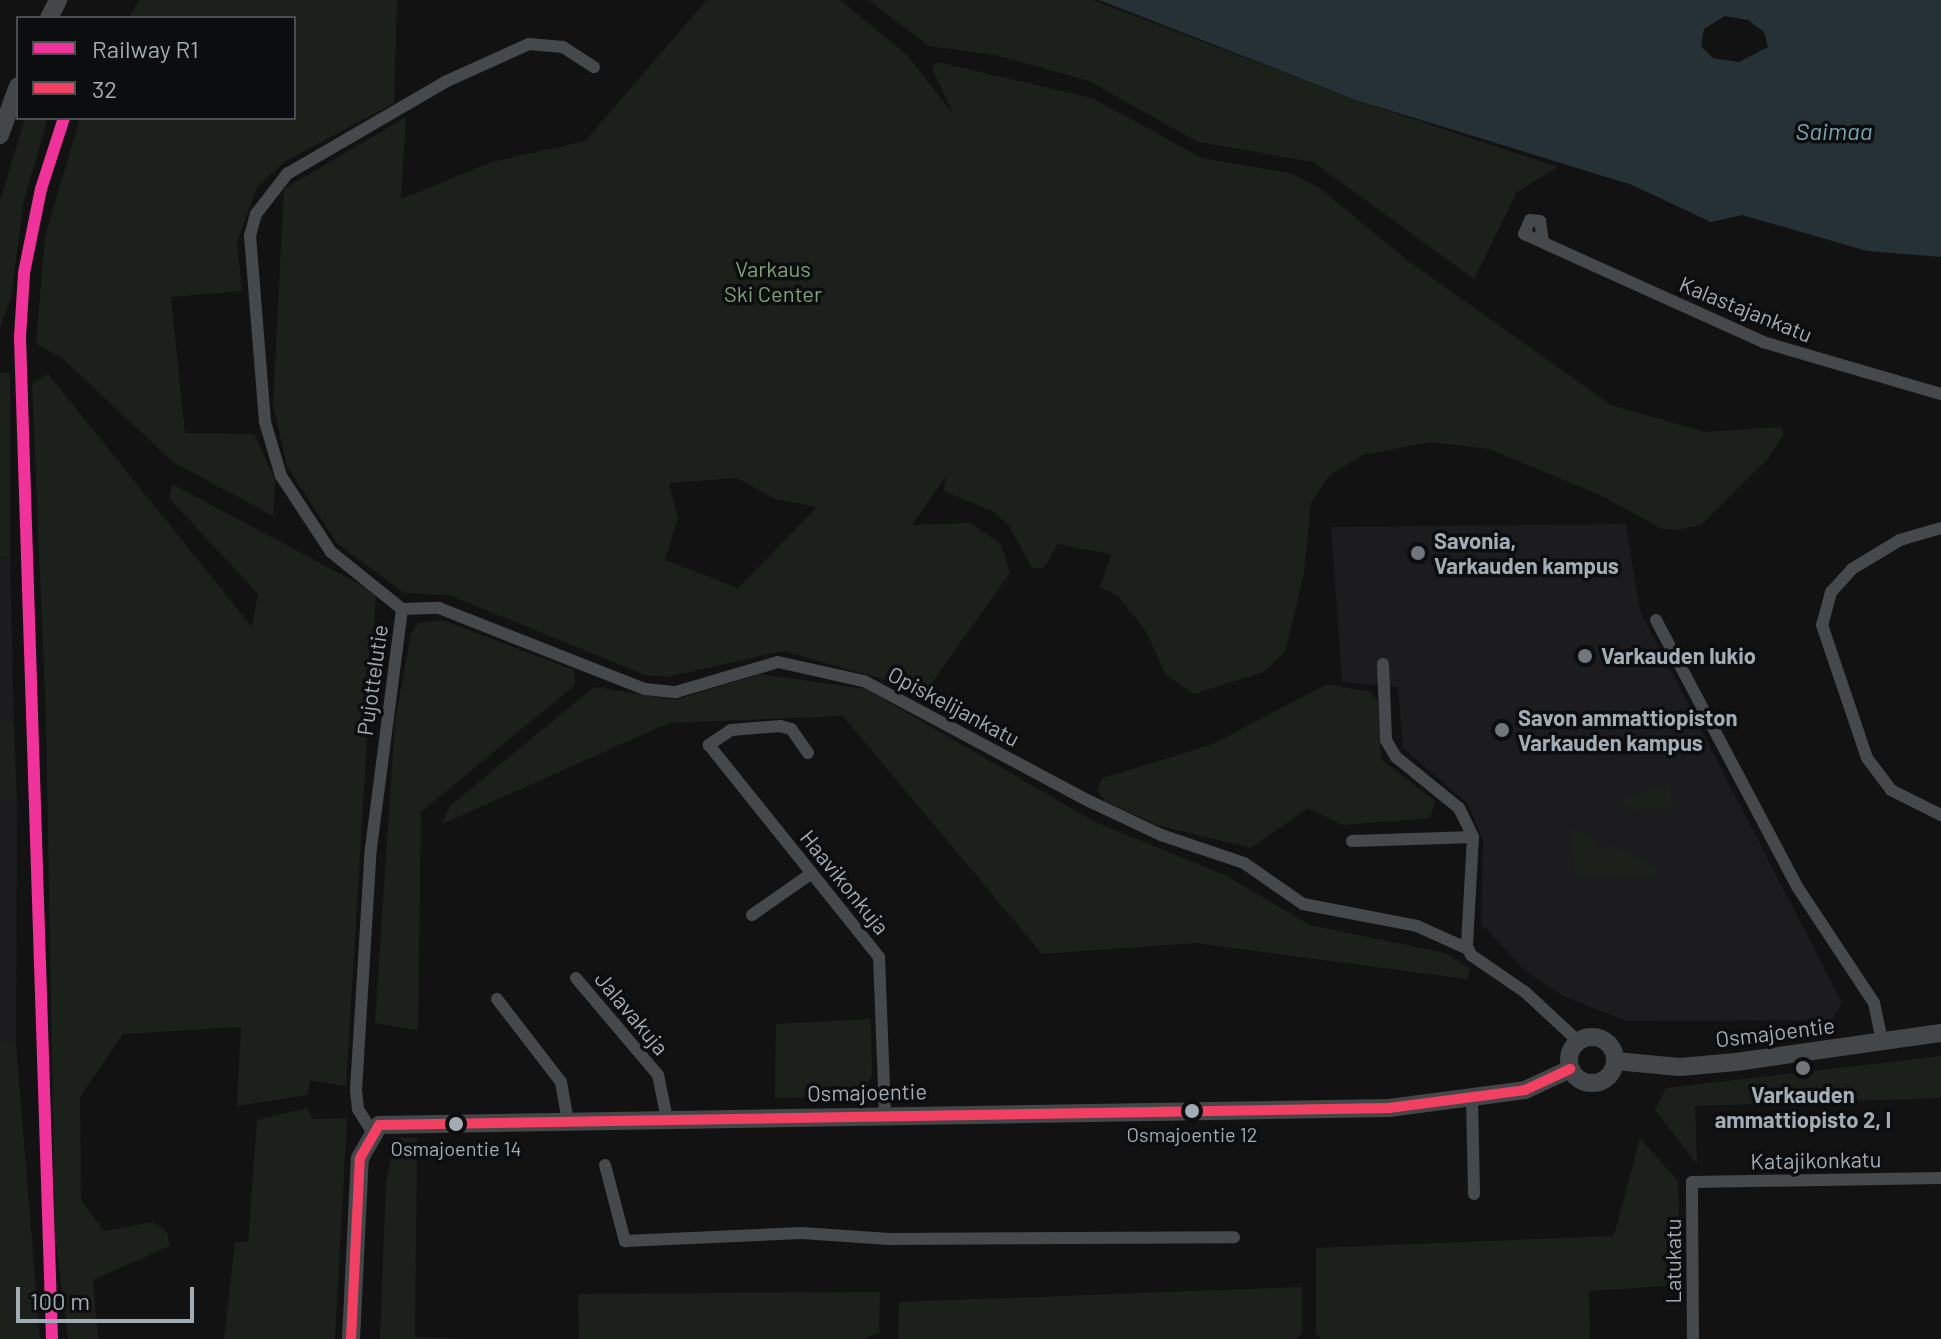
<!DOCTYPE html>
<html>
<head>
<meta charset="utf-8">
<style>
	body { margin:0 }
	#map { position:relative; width:1941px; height:1339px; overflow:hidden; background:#121212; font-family:Barlow,sans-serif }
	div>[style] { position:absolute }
	.built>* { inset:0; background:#1c1c1e }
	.green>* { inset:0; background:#1b211a }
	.water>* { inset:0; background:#253134 }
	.street>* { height:12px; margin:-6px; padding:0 6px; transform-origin:6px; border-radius:6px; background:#46494b }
	.secondary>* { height:18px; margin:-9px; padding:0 9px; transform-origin:9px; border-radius:9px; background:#444749 }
	.secondary>.ring { margin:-9px; padding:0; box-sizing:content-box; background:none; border:18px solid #444749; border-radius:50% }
	.bus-1>* { height:10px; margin:-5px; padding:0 5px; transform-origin:5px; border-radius:5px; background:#f24062 }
	.rail-1>* { height:12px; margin:-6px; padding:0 6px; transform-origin:6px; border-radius:6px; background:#ef339a }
	.dots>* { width:22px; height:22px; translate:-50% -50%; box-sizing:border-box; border:4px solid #0c0d0e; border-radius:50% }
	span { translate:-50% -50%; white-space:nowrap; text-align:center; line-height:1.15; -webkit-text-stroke:7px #0c0d0e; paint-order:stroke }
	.bus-label { font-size:20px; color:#a2acb4 }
	.park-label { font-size:22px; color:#80a078 }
	.street-label { font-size:22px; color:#a2acb4 }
	.poi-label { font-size:22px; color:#a2acb4; font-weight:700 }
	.left { translate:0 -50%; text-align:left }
	.water-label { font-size:24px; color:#77a6b1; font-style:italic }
	.legend { position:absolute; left:16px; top:16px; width:280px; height:104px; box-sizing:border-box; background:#0c0d0e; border:2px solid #484d50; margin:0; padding:10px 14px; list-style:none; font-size:24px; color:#a2acb4 }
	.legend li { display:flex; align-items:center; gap:16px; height:40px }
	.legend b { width:40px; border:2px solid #484d50 }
	.scale { position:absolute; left:16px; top:1287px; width:178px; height:36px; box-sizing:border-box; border:4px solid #a2acb4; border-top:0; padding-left:10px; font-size:24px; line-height:28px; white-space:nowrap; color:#a2acb4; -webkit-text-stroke:6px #0c0d0e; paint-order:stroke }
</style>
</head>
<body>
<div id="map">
	<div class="built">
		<div style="clip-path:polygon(1626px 524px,1640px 611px,1842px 1003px,1832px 1020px,1626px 1021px,1563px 996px,1525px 971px,1481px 923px,1483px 841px,1468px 804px,1403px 748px,1398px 687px,1342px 682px,1331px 527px)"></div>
		<div style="clip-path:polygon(0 556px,10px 558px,14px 722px,0 718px)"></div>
		<div style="clip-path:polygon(0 799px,17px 804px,16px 1044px,0 1039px)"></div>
	</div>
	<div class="green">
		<div style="clip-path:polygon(139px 0,397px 0,394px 103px,284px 162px,257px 187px,237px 242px,242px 291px,171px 297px,185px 433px,254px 434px,275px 479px,273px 516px,173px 462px,62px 358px,36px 344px,45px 236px,80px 118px,294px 118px,294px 18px,129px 18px)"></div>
		<div style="clip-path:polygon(evenodd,707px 0,840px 0,907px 55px,953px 114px,932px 68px,937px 62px,1092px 98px,1202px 158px,1290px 173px,1318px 187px,1407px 260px,1611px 405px,1705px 432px,1781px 427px,1784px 434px,1767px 460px,1701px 525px,1678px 530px,1663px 529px,1600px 495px,1489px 449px,1431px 442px,1363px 455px,1330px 475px,1311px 502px,1304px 573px,1285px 652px,1263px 672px,1194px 694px,1166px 675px,1146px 631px,1118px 596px,1100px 587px,1111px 554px,1058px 544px,1044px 568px,1032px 568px,1009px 526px,994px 512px,944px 491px,946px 476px,912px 525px,970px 523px,1001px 544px,1010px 573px,926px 691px,783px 651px,667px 677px,645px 675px,449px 595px,404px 593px,337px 543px,287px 466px,273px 404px,284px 189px,406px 117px,401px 199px,492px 162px,585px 141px,707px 0,737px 478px,776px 499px,817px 507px,738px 588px,665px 560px,678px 518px,669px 483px,737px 478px)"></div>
		<div style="clip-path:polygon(868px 0,1093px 0,1356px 100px,1558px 167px,1517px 192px,1474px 279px,1313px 162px,1198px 142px,1089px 81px,995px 55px,929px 46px)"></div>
		<div style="clip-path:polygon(25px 118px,48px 118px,24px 200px,11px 297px,0 328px,0 201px)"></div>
		<div style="clip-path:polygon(0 373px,10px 373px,10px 558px,0 556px)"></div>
		<div style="clip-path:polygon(48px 374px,252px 627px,258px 594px,169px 498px,172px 484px,376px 593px,346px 1086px,310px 1080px,307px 1095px,237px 1106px,241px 1027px,123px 1034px,80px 1097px,81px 1200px,104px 1231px,153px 1222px,167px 1232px,170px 1246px,93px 1280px,98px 1339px,68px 1339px,55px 1233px,46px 719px,32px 384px)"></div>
		<div style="clip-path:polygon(442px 620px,574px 670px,575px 685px,421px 812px,418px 1030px,375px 1023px,395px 721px,411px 634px,418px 623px)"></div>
		<div style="clip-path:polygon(760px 674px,866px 689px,1093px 821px,1225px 875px,1310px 925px,1445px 953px,1470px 969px,1467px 979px,1195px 943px,1042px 954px,843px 716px,669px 723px,442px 824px,450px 806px,594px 687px,675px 700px)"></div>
		<div style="clip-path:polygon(1327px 684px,1370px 692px,1378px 702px,1381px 759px,1435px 801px,1430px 818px,1343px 825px,1308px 808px,1251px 848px,1157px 825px,1105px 801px,1097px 791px,1102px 778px,1211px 745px)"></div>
		<div style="clip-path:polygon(0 718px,14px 722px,17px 804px,0 799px)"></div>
		<div style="clip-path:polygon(1669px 783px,1672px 807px,1630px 810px,1620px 799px)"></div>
		<div style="clip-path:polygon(1572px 828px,1591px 836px,1598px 850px,1612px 845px,1658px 868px,1654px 877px,1573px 876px)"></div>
		<div style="clip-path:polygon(871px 1019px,872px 1076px,856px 1097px,775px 1098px,776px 1024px)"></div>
		<div style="clip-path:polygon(0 1039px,16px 1044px,40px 1339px,0 1339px)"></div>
		<div style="clip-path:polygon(1941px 1056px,1941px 1098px,1695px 1106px,1697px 1164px,1655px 1110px,1666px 1088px)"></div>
		<div style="clip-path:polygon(307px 1108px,313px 1119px,347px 1118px,335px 1339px,224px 1339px,235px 1242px,248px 1242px,257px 1120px)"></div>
		<div style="clip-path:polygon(395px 1138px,417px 1138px,415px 1337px,466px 1339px,380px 1339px,386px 1184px)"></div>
		<div style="clip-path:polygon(1640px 1138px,1678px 1181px,1681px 1285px,1589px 1291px,1590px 1339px,1322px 1339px,1316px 1333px,1316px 1248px,1614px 1236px)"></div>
		<div style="clip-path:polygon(1302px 1287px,1302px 1333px,1296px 1339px,898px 1339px,899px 1302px)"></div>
		<div style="clip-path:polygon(880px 1292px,879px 1332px,864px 1339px,579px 1339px,578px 1294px)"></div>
	</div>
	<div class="water">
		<div style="clip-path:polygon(evenodd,1099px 0,1941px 0,1941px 257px,1867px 251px,1742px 215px,1711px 222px,1632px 185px,1356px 100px,1099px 0,1725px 16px,1748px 20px,1764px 32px,1768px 47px,1739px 62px,1713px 58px,1701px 46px,1704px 29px,1725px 16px)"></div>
	</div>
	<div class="street">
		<div style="left:1543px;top:242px;width:21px;rotate:-98deg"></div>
		<div style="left:1540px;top:221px;width:10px;rotate:-174deg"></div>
		<div style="left:1530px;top:220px;width:15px;rotate:113deg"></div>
		<div style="left:1524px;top:234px;width:262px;rotate:24.3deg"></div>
		<div style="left:1763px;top:342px;width:185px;rotate:16.3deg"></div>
		<div style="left:1941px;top:528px;width:43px;rotate:163.7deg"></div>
		<div style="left:1900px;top:540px;width:56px;rotate:148.9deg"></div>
		<div style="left:1852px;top:569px;width:31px;rotate:132deg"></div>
		<div style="left:1831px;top:592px;width:34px;rotate:105deg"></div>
		<div style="left:1822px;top:625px;width:140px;rotate:71.3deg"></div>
		<div style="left:1867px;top:758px;width:40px;rotate:53deg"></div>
		<div style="left:1891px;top:790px;width:56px;rotate:26.6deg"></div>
		<div style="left:402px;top:609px;width:37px;rotate:-2deg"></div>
		<div style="left:439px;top:608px;width:221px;rotate:21.5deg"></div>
		<div style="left:645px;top:689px;width:31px;rotate:6deg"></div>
		<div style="left:676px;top:692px;width:106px;rotate:-16.4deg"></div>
		<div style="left:778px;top:662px;width:88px;rotate:12.5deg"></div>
		<div style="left:864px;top:681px;width:255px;rotate:28.1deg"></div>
		<div style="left:1089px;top:801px;width:80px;rotate:25.3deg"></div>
		<div style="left:1161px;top:835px;width:88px;rotate:18.6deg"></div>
		<div style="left:1244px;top:863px;width:72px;rotate:34.8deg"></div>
		<div style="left:1303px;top:904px;width:116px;rotate:10.9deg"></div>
		<div style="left:1417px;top:926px;width:56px;rotate:24.3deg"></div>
		<div style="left:1656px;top:620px;width:303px;rotate:62.1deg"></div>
		<div style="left:1798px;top:888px;width:138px;rotate:56.5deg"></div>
		<div style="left:1874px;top:1003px;width:39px;rotate:78deg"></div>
		<div style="left:1383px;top:664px;width:76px;rotate:87.7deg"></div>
		<div style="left:1386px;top:740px;width:20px;rotate:60deg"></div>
		<div style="left:1396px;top:757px;width:81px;rotate:39deg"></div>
		<div style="left:1459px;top:808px;width:32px;rotate:64deg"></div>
		<div style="left:1473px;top:837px;width:109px;rotate:93.2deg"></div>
		<div style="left:1467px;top:946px;width:10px;rotate:66deg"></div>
		<div style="left:1471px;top:955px;width:65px;rotate:34.4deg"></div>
		<div style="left:1525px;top:992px;width:72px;rotate:42.8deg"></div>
		<div style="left:808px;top:753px;width:29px;rotate:-125deg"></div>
		<div style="left:791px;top:729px;width:11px;rotate:-165deg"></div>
		<div style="left:780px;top:726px;width:49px;rotate:175.3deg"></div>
		<div style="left:731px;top:730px;width:27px;rotate:146deg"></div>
		<div style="left:709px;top:745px;width:272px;rotate:51.3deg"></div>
		<div style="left:879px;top:957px;width:159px;rotate:87.8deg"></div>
		<div style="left:1352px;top:841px;width:121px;rotate:-1.9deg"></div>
		<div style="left:752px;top:915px;width:73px;rotate:-35deg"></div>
		<div style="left:576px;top:978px;width:127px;rotate:49.8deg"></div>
		<div style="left:658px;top:1075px;width:45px;rotate:78.4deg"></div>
		<div style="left:497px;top:999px;width:105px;rotate:52.4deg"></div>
		<div style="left:561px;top:1082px;width:40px;rotate:80deg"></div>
		<div style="left:1472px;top:1097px;width:97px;rotate:88.8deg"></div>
		<div style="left:371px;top:1130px;width:25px;rotate:-122deg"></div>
		<div style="left:358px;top:1109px;width:19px;rotate:-96deg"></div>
		<div style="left:356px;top:1090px;width:242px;rotate:-86.5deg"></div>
		<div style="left:371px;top:848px;width:241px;rotate:-82.6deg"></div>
		<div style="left:402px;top:609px;width:91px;rotate:-141.2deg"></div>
		<div style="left:331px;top:552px;width:91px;rotate:-123.3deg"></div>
		<div style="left:281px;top:476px;width:56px;rotate:-106.5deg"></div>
		<div style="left:265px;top:422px;width:187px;rotate:-94.6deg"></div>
		<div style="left:250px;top:236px;width:23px;rotate:-75deg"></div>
		<div style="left:256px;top:214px;width:51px;rotate:-52.2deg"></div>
		<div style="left:287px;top:174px;width:185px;rotate:-30.2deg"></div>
		<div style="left:447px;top:81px;width:90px;rotate:-24.3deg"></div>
		<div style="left:529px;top:44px;width:34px;rotate:5deg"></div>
		<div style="left:563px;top:47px;width:37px;rotate:33deg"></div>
		<div style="left:605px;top:1165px;width:79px;rotate:75.3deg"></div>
		<div style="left:625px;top:1241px;width:177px;rotate:-2.6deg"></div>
		<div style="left:802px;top:1233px;width:87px;rotate:3.9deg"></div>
		<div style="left:889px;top:1239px;width:345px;rotate:-0.3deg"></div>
		<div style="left:1693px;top:1339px;width:157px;rotate:-90.4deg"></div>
		<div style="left:1692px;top:1182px;width:249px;rotate:-0.9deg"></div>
	</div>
	<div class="secondary">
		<div style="left:49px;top:18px;width:20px;rotate:-63deg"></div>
		<div style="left:0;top:135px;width:52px;rotate:-69.8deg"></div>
		<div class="ring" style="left:1569px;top:1037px;width:28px;height:28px"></div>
		<div style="left:1615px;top:1061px;width:65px;rotate:5.3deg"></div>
		<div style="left:1680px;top:1067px;width:56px;rotate:-5.1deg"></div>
		<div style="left:1736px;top:1062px;width:207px;rotate:-8.1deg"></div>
		<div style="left:351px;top:1339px;width:181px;rotate:-87.2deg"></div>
		<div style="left:360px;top:1158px;width:38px;rotate:-60deg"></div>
		<div style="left:379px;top:1125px;width:1010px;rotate:-0.96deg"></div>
		<div style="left:1389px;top:1108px;width:137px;rotate:-7.5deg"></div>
		<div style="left:1525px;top:1090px;width:50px;rotate:-25deg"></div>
	</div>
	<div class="bus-1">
		<div style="left:351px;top:1339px;width:181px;rotate:-87.2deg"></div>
		<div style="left:360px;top:1158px;width:38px;rotate:-60deg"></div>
		<div style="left:379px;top:1125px;width:1010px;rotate:-0.96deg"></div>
		<div style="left:1389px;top:1108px;width:137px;rotate:-7.5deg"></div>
		<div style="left:1525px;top:1090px;width:50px;rotate:-25deg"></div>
	</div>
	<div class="rail-1">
		<div style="left:52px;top:1339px;width:1003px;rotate:-91.83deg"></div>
		<div style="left:20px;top:337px;width:64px;rotate:-86.4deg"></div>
		<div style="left:24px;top:273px;width:86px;rotate:-78.6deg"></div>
		<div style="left:41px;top:189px;width:75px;rotate:-72.1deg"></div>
	</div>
	<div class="dots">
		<div style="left:1418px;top:553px;background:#70767b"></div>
		<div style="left:1585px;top:656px;background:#70767b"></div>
		<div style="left:1502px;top:730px;background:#70767b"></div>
		<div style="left:1803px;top:1068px;background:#70767b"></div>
		<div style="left:1192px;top:1111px;background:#a2acb4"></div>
		<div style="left:456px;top:1124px;background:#a2acb4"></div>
	</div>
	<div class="bus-label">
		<span style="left:1192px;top:1134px">Osmajoentie 12</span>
		<span style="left:456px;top:1148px">Osmajoentie 14</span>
	</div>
	<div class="park-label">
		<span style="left:773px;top:281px">Varkaus<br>Ski Center</span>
	</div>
	<div class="street-label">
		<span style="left:1746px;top:309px;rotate:22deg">Kalastajankatu</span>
		<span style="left:372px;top:680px;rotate:-82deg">Pujottelutie</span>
		<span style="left:954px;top:706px;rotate:28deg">Opiskelijankatu</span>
		<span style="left:845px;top:882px;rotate:51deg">Haavikonkuja</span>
		<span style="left:632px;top:1013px;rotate:50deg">Jalavakuja</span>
		<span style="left:1775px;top:1032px;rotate:-7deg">Osmajoentie</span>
		<span style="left:867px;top:1092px;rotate:-1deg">Osmajoentie</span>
		<span style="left:1816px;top:1160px;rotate:-1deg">Katajikonkatu</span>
		<span style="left:1673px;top:1261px;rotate:-90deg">Latukatu</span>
	</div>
	<div class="poi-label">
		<span class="left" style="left:1434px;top:553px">Savonia,<br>Varkauden kampus</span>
		<span class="left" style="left:1601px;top:656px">Varkauden lukio</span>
		<span class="left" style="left:1518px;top:730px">Savon ammattiopiston<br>Varkauden kampus</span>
		<span style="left:1803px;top:1107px">Varkauden<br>ammattiopisto 2, I</span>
	</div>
	<div class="water-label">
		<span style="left:1834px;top:131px">Saimaa</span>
	</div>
	<ul class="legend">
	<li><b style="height:10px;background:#ef339a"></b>Railway R1</li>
	<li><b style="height:10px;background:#f24062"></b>32</li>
	</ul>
	<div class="scale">100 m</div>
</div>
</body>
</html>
